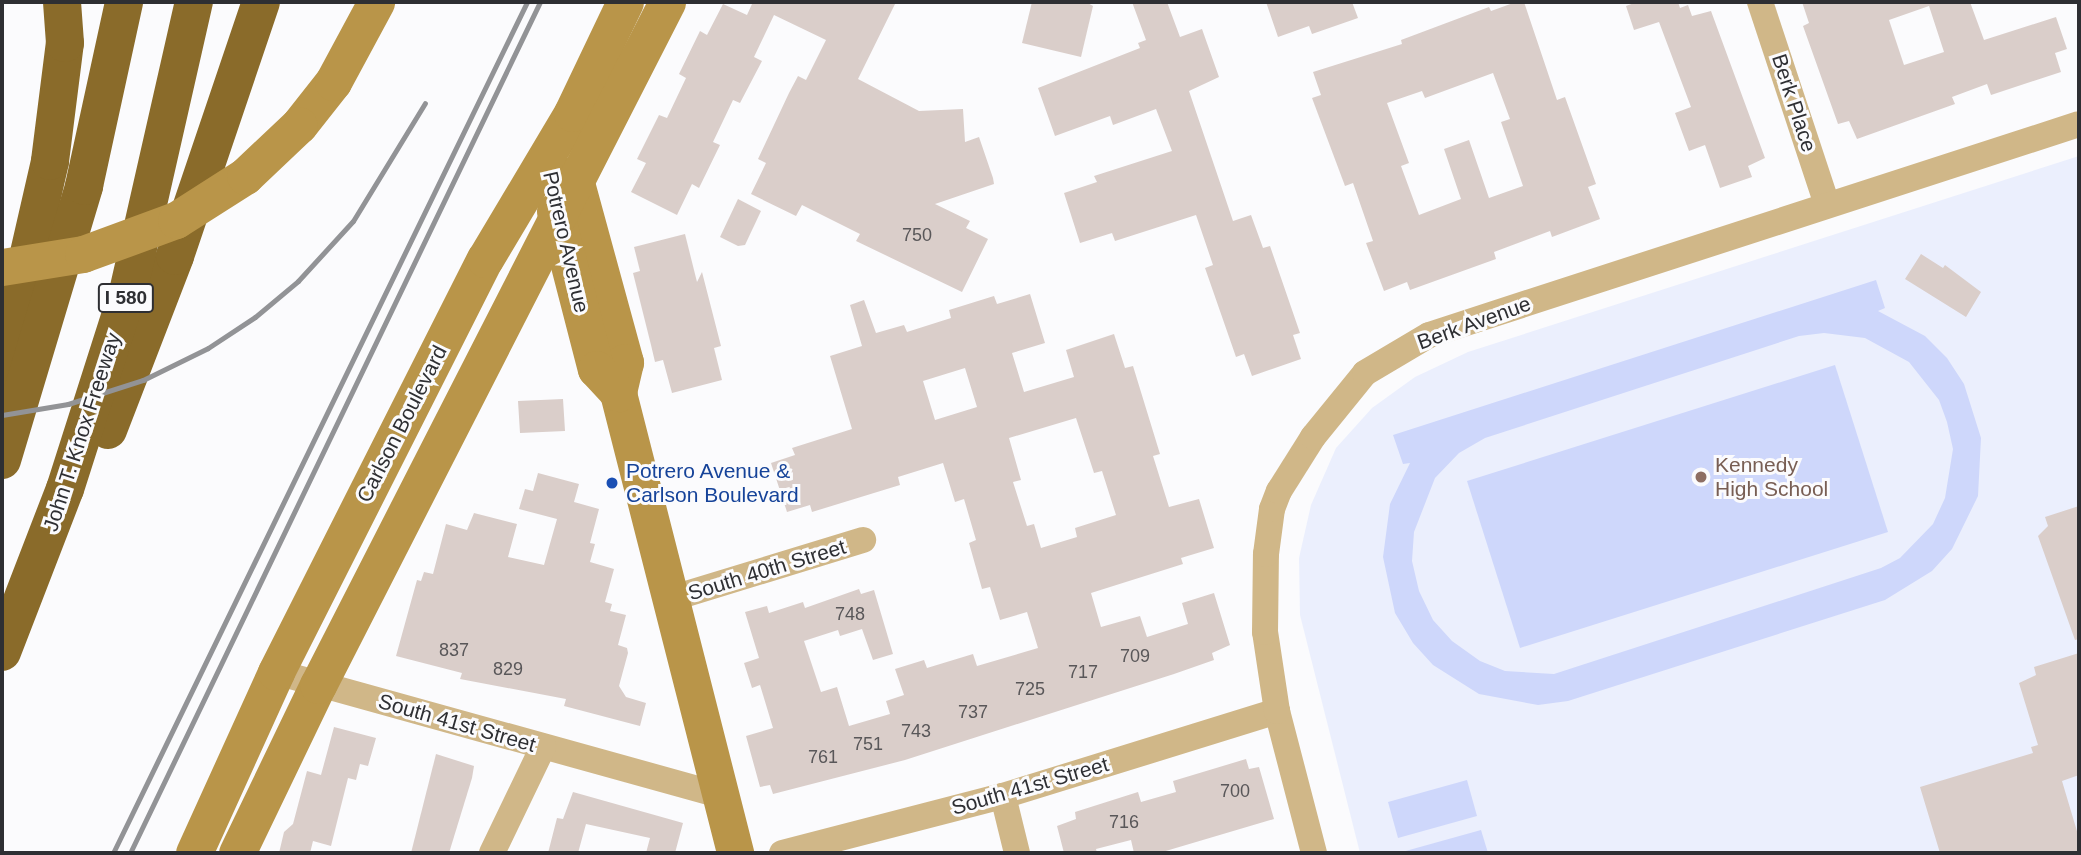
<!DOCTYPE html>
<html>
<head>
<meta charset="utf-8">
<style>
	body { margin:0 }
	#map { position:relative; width:2081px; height:855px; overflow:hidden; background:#fbfbfd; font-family:Arial,sans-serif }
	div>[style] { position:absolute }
	.built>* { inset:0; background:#ebeffd }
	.green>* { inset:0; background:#ced7fb }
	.building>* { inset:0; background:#daceca }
	.street>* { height:26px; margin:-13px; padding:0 13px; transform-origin:13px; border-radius:13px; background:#d0b788 }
	.secondary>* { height:37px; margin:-18.5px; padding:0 18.5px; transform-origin:18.5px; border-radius:18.5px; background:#b99549 }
	.highway>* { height:38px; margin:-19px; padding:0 19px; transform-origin:19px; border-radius:19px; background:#8a6b2a }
	.rail>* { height:5px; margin:-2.5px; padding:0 2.5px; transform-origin:2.5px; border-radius:2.5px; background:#929396 }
	.secondary-bridge>* { height:37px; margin:-18.5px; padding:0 18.5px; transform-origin:18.5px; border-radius:18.5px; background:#b99549 }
	.dots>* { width:19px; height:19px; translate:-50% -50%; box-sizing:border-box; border:4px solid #fbfbfd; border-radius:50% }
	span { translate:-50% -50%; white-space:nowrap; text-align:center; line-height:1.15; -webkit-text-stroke:6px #fbfbfd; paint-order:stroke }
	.number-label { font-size:18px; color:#595759 }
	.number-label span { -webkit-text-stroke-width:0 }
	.shield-label span { padding:2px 5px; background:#fbfbfd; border:2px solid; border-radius:5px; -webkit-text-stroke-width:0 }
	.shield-label { font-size:19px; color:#2e2f33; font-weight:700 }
	.street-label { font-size:21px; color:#2e2f33 }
	.education-label { font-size:21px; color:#785e54 }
	.left { translate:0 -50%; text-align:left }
	.transit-label { font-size:21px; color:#164399 }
	.frame { position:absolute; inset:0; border:4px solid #2e2f33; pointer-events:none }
</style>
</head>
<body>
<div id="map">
	<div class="built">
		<div style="clip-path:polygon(2079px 156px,2079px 853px,1360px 853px,1300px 615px,1299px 558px,1311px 505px,1336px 448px,1372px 408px,1415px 377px,1468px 352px)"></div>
	</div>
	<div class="green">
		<div style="clip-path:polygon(evenodd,1876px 280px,1885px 308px,1878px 311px,1925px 336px,1947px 358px,1964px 384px,1981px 438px,1978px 496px,1952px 549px,1932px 571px,1885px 600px,1568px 701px,1538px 705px,1479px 694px,1433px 665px,1413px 643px,1395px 613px,1383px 557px,1390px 504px,1410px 463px,1403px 464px,1393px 435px,1876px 280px,1824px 333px,1865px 338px,1909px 362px,1939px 400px,1947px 422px,1953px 449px,1945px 498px,1933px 524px,1900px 558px,1881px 568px,1554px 674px,1505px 671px,1480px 661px,1452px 641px,1433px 620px,1419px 591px,1412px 561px,1414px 532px,1435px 478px,1459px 453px,1485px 438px,1799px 336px,1824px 333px)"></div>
		<div style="clip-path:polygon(1835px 365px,1888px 532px,1520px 648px,1467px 481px)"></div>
		<div style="clip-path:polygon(1467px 780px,1477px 816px,1398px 838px,1388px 802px)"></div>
		<div style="clip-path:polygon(1481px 830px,1488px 853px,1402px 853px,1402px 852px)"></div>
	</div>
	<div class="building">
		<div style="clip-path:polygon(747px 2px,896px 2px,858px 79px,919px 111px,963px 109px,965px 142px,979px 137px,993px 178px,994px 184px,935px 204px,970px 221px,966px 228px,988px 239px,962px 292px,856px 241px,860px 234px,802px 205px,796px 216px,751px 194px,766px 163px,758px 159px,789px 93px,798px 76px,806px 80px,826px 40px,774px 15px,754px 57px,762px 61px,740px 103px,733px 100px,713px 142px,720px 145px,699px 188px,692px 184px,677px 215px,631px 192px,646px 163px,637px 159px,659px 115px,667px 118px,686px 78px,679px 74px,700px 31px,707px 35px,723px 4px,747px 15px,752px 4px)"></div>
		<div style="clip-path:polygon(1032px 2px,1086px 2px,1093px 6px,1081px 57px,1022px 43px)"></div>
		<div style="clip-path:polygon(1132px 2px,1167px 2px,1180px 37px,1202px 29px,1219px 77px,1189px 91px,1233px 221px,1251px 215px,1263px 248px,1270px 246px,1300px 333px,1293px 335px,1301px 359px,1252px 376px,1244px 354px,1236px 357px,1205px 268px,1213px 265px,1196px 215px,1115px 241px,1112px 233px,1080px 243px,1064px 193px,1097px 182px,1094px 176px,1172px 151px,1156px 109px,1113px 125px,1110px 116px,1055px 136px,1038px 88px,1140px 48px,1138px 43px,1146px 40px)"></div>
		<div style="clip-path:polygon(1266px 2px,1352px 2px,1358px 18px,1312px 34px,1309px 26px,1278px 37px)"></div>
		<div style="clip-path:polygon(evenodd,1516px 2px,1524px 2px,1557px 100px,1565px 97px,1596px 184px,1588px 187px,1600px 219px,1552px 237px,1550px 231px,1494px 252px,1496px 259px,1410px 290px,1407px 282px,1384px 291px,1366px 243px,1373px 241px,1353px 183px,1345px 186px,1312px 98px,1321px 95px,1313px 72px,1402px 44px,1401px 40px,1489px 7px,1491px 11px,1516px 2px,1493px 73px,1510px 119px,1501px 122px,1523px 186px,1489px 198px,1469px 140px,1444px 149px,1461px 199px,1419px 215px,1401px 166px,1409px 163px,1387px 103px,1422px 91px,1425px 98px,1493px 73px)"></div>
		<div style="clip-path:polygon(1637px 2px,1678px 2px,1680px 8px,1688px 5px,1692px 16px,1711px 11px,1765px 158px,1748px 166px,1752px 177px,1720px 188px,1705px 145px,1689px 151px,1675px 113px,1691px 107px,1659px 22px,1634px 30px,1626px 6px)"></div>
		<div style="clip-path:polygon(evenodd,1802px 2px,1970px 2px,1984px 40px,2056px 17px,2067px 49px,2055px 53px,2061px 72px,1991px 95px,1987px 84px,1952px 97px,1955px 104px,1857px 139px,1849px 121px,1838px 124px,1803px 26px,1809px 23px,1802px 2px,1929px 6px,1944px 52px,1904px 65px,1889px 20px,1929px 6px)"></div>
		<div style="clip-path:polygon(738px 199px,761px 211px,745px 245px,738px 246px,720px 237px)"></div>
		<div style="clip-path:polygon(685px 234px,697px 282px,702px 272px,721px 346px,714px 348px,722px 380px,672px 393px,663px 360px,655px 362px,651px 345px,633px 273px,640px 271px,634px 247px)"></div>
		<div style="clip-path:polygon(1921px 254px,1943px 268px,1945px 265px,1981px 292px,1966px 317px,1905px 279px)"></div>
		<div style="clip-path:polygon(evenodd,1030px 294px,1045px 343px,1012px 353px,1024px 392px,1074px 377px,1066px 350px,1114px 334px,1125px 368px,1133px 366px,1160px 454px,1153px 456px,1169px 507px,1199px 499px,1214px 548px,1181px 558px,1183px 564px,1091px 593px,1101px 627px,1140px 616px,1147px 637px,1188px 624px,1182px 603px,1214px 593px,1230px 645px,1212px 653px,1214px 660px,1174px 674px,905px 760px,773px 794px,770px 785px,760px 787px,746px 736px,773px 728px,760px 685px,752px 688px,744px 663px,759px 658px,745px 612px,767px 606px,769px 613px,803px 602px,805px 608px,859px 589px,861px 594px,874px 590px,893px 654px,873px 660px,862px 629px,840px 636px,838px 630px,804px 641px,821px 692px,837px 687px,849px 726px,890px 714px,886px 701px,904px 695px,895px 669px,924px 660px,927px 668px,973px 654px,977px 666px,1038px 648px,1027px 612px,1000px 620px,990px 587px,982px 589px,969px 543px,976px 540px,964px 499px,955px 502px,943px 463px,898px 477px,900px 485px,812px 512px,810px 505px,787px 512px,771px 463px,795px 455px,792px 448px,852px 429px,830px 356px,862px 346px,850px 305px,864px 300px,876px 333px,904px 325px,907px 332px,951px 318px,949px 310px,994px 296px,997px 304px,1030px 294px,965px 368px,977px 407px,935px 420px,923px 381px,965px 368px,1030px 294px,1076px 418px,1094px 473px,1102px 471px,1116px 515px,1075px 528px,1077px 537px,1041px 548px,1034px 524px,1027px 526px,1013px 482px,1021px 480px,1009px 438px,1076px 418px)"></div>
		<div style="clip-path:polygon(563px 399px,565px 431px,520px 433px,518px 401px)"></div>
		<div style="clip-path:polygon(538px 473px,579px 484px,574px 502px,599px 509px,590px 543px,595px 544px,590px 562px,614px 569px,605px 602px,612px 604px,610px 611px,626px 615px,618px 645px,627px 648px,628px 653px,619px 686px,626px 697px,646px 703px,640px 726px,564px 706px,566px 699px,460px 679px,462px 673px,396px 656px,417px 580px,421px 581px,424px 572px,433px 574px,446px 524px,467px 530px,474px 513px,517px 524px,508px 557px,544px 565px,557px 519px,519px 509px,525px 489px,533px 491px)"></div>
		<div style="clip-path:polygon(2079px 506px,2079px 639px,2075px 640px,2038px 536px,2048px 526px,2045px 517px)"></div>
		<div style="clip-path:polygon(2079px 653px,2079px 775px,2062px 781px,2079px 838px,2079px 853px,1940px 853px,1920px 787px,2033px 753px,2031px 747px,2038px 745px,2019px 683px,2036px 675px,2034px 667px)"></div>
		<div style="clip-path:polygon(334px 727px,376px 738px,368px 766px,360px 764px,356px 780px,348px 778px,331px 846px,313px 841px,310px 853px,279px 853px,284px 832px,293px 824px,307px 771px,321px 775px)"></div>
		<div style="clip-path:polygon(436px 754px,474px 766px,472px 778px,449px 853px,411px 853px)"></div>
		<div style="clip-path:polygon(1246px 759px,1249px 769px,1259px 767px,1274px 819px,1159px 853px,1134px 853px,1131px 840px,1096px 849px,1097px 853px,1064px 853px,1057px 826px,1076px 819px,1075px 812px,1138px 792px,1141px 802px,1176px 792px,1173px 781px)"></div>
		<div style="clip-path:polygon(573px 792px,683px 823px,675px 853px,646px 853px,650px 838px,586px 824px,578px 853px,548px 853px,557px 818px,563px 819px)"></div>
	</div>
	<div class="street">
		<div style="left:1760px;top:2px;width:214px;rotate:71.7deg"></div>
		<div style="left:670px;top:599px;width:202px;rotate:-17deg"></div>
		<div style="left:276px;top:672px;width:461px;rotate:15.5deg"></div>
		<div style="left:1003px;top:796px;width:59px;rotate:76.2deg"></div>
		<div style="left:492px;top:853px;width:118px;rotate:-64.3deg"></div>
		<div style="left:782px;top:853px;width:228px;rotate:-14.5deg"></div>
		<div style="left:1003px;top:796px;width:287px;rotate:-17.2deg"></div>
		<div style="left:1314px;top:853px;width:147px;rotate:-104.6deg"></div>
		<div style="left:1277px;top:711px;width:80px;rotate:-98.6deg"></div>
		<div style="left:1265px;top:632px;width:78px;rotate:-89.3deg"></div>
		<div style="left:1266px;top:554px;width:45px;rotate:-82.4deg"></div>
		<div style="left:1272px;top:509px;width:19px;rotate:-69deg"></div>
		<div style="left:1279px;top:491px;width:64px;rotate:-57.8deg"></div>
		<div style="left:1313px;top:437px;width:82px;rotate:-50.9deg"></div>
		<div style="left:1365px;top:373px;width:74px;rotate:-30.7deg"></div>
		<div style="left:1429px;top:335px;width:683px;rotate:-17.98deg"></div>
	</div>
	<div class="secondary">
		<div style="left:299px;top:125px;width:55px;rotate:-51.7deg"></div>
		<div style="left:333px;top:82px;width:91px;rotate:-61.7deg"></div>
		<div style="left:566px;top:176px;width:12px;rotate:35deg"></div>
		<div style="left:576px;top:183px;width:186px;rotate:74.7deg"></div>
		<div style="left:625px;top:362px;width:32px;rotate:103deg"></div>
		<div style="left:618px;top:393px;width:475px;rotate:75.7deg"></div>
		<div style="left:555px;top:211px;width:163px;rotate:75.5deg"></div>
		<div style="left:596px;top:369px;width:33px;rotate:47deg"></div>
		<div style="left:194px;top:853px;width:199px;rotate:-65.6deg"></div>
		<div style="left:276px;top:672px;width:463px;rotate:-63.2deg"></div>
		<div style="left:485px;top:259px;width:170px;rotate:-59.2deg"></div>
		<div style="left:572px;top:113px;width:123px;rotate:-64.5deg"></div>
		<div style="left:237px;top:853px;width:187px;rotate:-64.3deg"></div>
		<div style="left:318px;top:685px;width:767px;rotate:-62.93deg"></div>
	</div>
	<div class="highway">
		<div style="left:2px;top:371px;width:215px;rotate:-77.1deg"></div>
		<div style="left:50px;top:161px;width:119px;rotate:-82.8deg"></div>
		<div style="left:65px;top:43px;width:41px;rotate:-94.2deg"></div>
		<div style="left:108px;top:430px;width:186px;rotate:-68.9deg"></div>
		<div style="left:175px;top:256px;width:268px;rotate:-71.3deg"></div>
		<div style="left:2px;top:460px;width:286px;rotate:-73.3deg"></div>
		<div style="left:84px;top:186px;width:188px;rotate:-77.7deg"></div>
		<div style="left:2px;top:652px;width:175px;rotate:-68.9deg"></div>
		<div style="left:65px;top:489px;width:207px;rotate:-72.3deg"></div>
		<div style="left:128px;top:292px;width:297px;rotate:-77.2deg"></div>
	</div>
	<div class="rail">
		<div style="left:2px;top:415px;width:67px;rotate:-9.5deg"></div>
		<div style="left:68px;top:404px;width:79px;rotate:-17.7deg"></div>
		<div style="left:143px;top:380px;width:72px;rotate:-26.2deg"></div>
		<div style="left:208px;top:348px;width:56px;rotate:-33.4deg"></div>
		<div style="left:255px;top:317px;width:56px;rotate:-39.9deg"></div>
		<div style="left:298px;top:281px;width:81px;rotate:-47.5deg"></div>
		<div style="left:353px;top:221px;width:138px;rotate:-58.6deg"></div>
		<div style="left:113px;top:853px;width:946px;rotate:-64.06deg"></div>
		<div style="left:130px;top:853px;width:945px;rotate:-64.28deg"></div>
	</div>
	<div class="secondary-bridge">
		<div style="left:2px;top:267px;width:82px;rotate:-9.1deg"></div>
		<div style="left:83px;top:254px;width:99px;rotate:-20.1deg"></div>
		<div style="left:176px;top:220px;width:82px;rotate:-32.5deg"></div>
		<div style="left:245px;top:176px;width:74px;rotate:-43.4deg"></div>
	</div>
	<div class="dots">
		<div style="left:1701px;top:477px;background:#8d6e63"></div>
		<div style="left:612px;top:483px;background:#1a4fb4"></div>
	</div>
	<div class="number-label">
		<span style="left:917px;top:235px">750</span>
		<span style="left:850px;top:614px">748</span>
		<span style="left:454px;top:650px">837</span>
		<span style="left:1135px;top:656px">709</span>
		<span style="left:508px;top:669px">829</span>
		<span style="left:1083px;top:672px">717</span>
		<span style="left:1030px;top:689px">725</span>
		<span style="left:973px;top:712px">737</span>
		<span style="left:916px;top:731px">743</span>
		<span style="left:868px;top:744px">751</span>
		<span style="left:823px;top:757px">761</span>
		<span style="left:1235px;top:791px">700</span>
		<span style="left:1124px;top:822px">716</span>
	</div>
	<div class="shield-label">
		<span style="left:126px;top:298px">I 580</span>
	</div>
	<div class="street-label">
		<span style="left:1794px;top:103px;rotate:72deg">Berk Place</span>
		<span style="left:566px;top:242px;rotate:77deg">Potrero Avenue</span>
		<span style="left:1474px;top:323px;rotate:-20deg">Berk Avenue</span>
		<span style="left:402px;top:424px;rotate:-63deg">Carlson Boulevard</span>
		<span style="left:82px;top:432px;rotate:-72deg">John T. Knox Freeway</span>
		<span style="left:767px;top:570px;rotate:-17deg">South 40th Street</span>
		<span style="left:457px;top:723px;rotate:16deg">South 41st Street</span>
		<span style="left:1030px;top:786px;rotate:-16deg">South 41st Street</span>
	</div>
	<div class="education-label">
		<span class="left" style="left:1715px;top:477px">Kennedy<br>High School</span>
	</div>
	<div class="transit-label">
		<span class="left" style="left:626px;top:483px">Potrero Avenue &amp;<br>Carlson Boulevard</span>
	</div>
	<div class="frame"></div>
</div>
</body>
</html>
